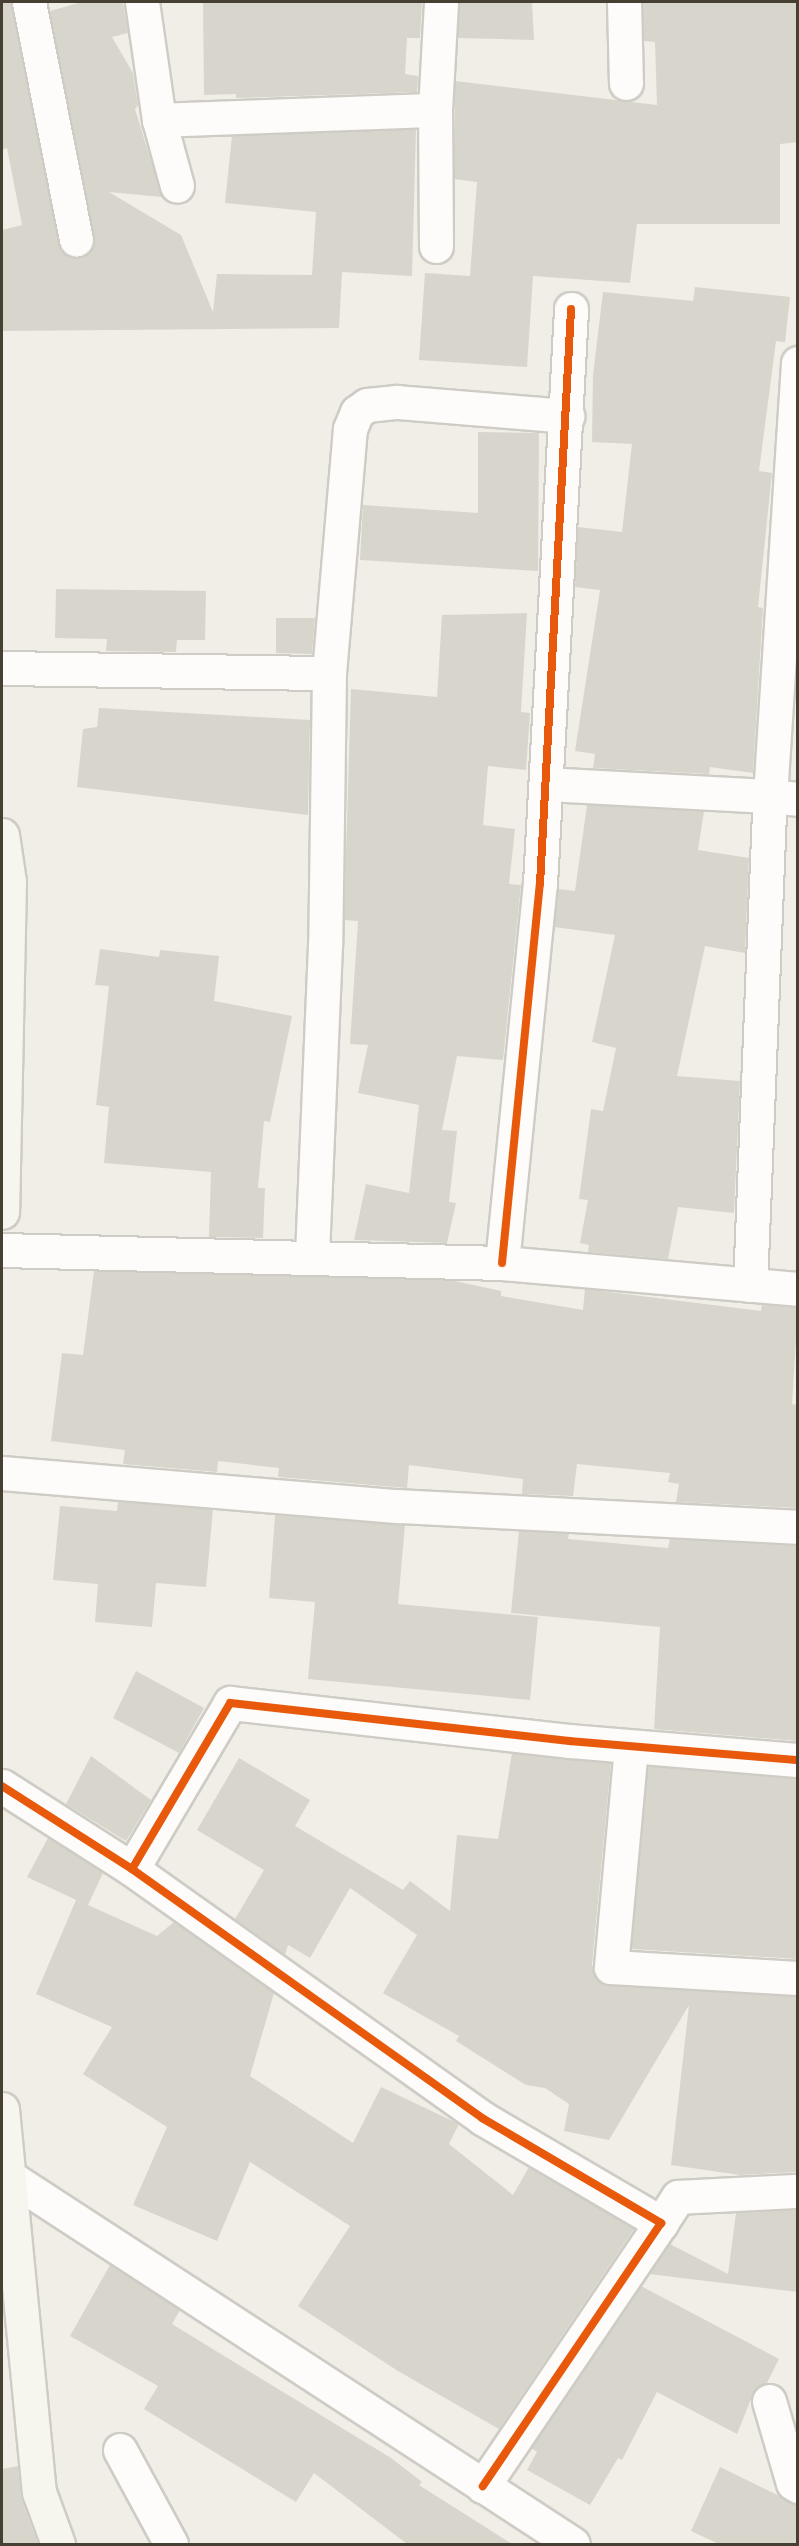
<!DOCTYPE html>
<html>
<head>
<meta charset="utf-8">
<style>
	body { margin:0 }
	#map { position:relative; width:799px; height:2546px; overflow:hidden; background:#f0eee6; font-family:Manrope,sans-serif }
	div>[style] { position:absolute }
	.building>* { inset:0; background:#d8d5cd }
	.roads { filter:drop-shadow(2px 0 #ceccc4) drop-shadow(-2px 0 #ceccc4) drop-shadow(0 2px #ceccc4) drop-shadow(0 -2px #ceccc4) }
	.street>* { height:33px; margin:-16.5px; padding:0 16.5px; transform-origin:16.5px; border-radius:16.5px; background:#fdfcfb }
	.secondary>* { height:33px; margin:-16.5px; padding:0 16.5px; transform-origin:16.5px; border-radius:16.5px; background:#f6f5ee }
	.cycleway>* { height:8px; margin:-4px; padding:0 4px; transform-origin:4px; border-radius:4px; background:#e8590c }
	span { translate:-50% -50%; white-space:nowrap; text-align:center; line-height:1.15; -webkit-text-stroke:4.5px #fff; paint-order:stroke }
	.frame { position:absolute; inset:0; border:3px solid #464033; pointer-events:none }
</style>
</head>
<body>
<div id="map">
	<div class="building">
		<div style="clip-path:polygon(2px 2px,11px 2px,62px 252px,79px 257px,88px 253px,94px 235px,50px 11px,82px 2px,123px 2px,128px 33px,112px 37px,133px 73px,138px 105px,135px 109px,162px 197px,109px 192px,181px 235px,213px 312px,217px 274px,312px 275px,316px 212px,225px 203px,232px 136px,416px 129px,412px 276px,342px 272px,339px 328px,2px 331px,2px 230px,22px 225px,7px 148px,2px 150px)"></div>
		<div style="clip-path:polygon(203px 2px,422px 2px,420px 38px,407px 38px,405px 74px,418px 76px,417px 92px,236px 98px,236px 94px,204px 95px)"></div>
		<div style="clip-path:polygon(459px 2px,532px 2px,534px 40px,458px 38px)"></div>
		<div style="clip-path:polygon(643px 2px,798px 2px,798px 142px,780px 144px,780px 224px,637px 224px,630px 283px,533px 276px,527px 367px,419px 360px,425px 273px,470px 276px,477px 182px,454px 179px,455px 81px,657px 105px,655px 42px,644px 41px)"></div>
		<div style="clip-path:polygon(695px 287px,790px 297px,785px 342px,776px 341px,759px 471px,772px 473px,758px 607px,763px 608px,753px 773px,710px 767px,709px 774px,593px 768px,595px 754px,575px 751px,600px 590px,575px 587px,578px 527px,622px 532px,632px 444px,592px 442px,593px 375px,603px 292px,693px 301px)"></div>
		<div style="clip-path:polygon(478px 432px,539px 433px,538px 571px,360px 560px,363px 505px,478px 513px)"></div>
		<div style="clip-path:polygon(56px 589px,206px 591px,205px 640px,177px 640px,176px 652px,106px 651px,107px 639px,55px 638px)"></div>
		<div style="clip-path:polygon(527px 613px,521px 712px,530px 713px,526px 770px,488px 766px,483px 825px,515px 829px,509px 884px,521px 885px,503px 1060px,457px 1056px,442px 1130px,457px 1131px,449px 1202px,456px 1203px,447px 1243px,354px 1240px,366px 1184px,409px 1193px,419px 1105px,358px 1093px,368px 1045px,350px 1044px,358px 921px,344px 920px,351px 689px,437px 697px,442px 615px)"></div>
		<div style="clip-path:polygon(276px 618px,315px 618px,312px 654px,276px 653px)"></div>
		<div style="clip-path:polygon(99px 708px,310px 720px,308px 815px,77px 787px,83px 729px,97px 727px)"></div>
		<div style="clip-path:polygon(587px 805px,704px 811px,698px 850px,749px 858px,745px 953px,705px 946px,677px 1076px,740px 1081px,734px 1213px,678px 1207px,668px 1259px,588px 1252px,589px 1245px,580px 1243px,588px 1200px,579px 1199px,591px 1109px,603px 1111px,616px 1048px,592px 1042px,615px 935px,554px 927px,558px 889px,575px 891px)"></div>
		<div style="clip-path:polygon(100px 949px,159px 957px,160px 950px,219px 956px,214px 1001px,292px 1016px,270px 1122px,264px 1121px,258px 1188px,265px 1188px,263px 1238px,209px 1237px,211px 1172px,104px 1163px,109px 1107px,96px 1105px,109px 986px,95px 985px)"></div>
		<div style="clip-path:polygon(94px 1271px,450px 1280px,501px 1291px,501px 1296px,583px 1310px,585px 1289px,761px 1311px,762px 1305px,798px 1308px,792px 1404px,798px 1405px,798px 1508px,676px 1502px,679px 1484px,668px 1482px,670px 1473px,577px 1464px,573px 1496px,522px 1494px,523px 1479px,409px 1465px,407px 1488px,278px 1477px,279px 1468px,218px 1461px,217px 1472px,123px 1464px,125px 1450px,51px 1441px,62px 1353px,83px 1355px)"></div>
		<div style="clip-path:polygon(118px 1502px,213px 1509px,206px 1587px,156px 1583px,152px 1627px,95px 1622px,98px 1584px,53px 1580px,60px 1506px,117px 1511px)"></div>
		<div style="clip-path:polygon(275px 1515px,405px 1525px,398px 1604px,538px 1617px,530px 1700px,308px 1679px,315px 1602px,269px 1598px)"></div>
		<div style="clip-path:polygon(519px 1531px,569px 1534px,568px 1539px,668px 1548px,670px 1539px,798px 1546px,798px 1741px,654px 1729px,660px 1627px,511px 1613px)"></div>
		<div style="clip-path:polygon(136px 1671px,204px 1708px,179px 1753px,113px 1718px)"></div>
		<div style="clip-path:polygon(512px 1753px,611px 1763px,592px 1965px,600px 1982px,798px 1997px,798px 2172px,740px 2175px,671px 2165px,689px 2005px,609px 2140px,564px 2131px,569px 2104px,545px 2088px,526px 2085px,456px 2041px,459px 2036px,383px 1993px,417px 1935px,350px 1888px,310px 1958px,288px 1945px,285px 1955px,235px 1919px,264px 1870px,197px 1830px,239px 1758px,310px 1800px,295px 1826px,403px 1890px,410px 1881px,450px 1911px,457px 1835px,498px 1839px)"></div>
		<div style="clip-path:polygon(91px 1756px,151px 1800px,126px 1841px,66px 1804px)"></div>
		<div style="clip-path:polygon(648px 1766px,798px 1779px,798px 1959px,631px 1949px)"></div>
		<div style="clip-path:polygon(48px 1838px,103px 1873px,88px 1905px,157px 1936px,174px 1922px,274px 1993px,250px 2076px,353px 2143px,381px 2087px,459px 2124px,449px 2144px,513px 2195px,529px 2167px,634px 2229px,499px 2429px,398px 2371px,298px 2306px,350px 2226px,250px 2162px,217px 2241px,133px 2205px,167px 2127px,83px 2074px,112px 2027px,36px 1994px,76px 1900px,87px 1905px,27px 1877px)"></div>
		<div style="clip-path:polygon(798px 2210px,798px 2292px,649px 2274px,670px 2244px,728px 2274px,736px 2213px)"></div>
		<div style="clip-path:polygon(110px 2265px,180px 2310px,172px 2324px,391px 2458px,422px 2482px,419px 2485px,512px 2544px,407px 2544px,314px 2473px,296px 2502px,144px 2409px,158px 2386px,70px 2336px)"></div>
		<div style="clip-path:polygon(641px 2286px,779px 2359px,767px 2383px,755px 2389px,737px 2434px,657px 2392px,622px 2460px,618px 2458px,590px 2505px,527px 2470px,537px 2452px,531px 2448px)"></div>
		<div style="clip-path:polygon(18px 2466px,21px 2498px,38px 2544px,2px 2544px,2px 2469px)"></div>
		<div style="clip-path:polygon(720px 2467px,798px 2505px,798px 2544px,719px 2544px,691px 2531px)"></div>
	</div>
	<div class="roads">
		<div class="street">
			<div style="left:29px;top:2px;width:242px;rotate:78.8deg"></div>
			<div style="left:142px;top:2px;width:119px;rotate:81.8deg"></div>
			<div style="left:159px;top:120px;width:68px;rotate:74.7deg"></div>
			<div style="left:624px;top:2px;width:81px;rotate:88.6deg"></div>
			<div style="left:159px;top:120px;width:276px;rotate:-2.1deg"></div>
			<div style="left:436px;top:246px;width:136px;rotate:-90.4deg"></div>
			<div style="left:435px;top:110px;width:108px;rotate:-86.8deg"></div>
			<div style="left:2px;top:668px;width:327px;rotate:0.9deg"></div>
			<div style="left:329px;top:673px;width:272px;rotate:90.8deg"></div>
			<div style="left:325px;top:945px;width:313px;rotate:92.4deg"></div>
			<div style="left:329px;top:673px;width:245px;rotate:-85.1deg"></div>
			<div style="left:350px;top:429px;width:18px;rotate:-68deg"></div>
			<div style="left:357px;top:412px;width:12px;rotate:-35deg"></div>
			<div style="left:367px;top:405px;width:30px;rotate:-6deg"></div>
			<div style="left:397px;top:402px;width:171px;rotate:4.7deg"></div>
			<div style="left:546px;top:784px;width:224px;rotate:3.1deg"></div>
			<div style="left:770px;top:796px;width:434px;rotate:-86.3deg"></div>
			<div style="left:2px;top:1250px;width:500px;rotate:1.49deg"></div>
			<div style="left:502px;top:1263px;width:297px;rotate:5deg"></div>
			<div style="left:502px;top:1263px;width:381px;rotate:-84.3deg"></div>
			<div style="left:540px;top:884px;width:576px;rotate:-86.91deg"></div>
			<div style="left:750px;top:1285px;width:489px;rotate:-87.7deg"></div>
			<div style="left:770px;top:796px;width:28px;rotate:6deg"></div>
			<div style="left:2px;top:1473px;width:397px;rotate:4.8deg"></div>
			<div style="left:398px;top:1506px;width:401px;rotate:3deg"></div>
			<div style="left:631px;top:1747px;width:221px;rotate:95.2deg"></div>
			<div style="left:611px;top:1967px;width:187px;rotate:3.4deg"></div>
			<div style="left:2px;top:1786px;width:154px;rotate:32.6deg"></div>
			<div style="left:132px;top:1869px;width:193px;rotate:-59.4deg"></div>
			<div style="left:230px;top:1703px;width:342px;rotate:6.4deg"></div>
			<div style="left:570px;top:1741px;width:229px;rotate:4.8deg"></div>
			<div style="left:132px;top:1869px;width:430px;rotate:35.4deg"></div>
			<div style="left:482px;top:2118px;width:208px;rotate:30.4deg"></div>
			<div style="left:661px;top:2223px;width:318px;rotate:124.1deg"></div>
			<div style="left:2px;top:2177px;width:6px;rotate:-9deg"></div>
			<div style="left:8px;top:2176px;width:674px;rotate:33.08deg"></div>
			<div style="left:661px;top:2223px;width:31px;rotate:-57deg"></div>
			<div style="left:678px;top:2197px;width:120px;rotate:-2.9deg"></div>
			<div style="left:769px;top:2401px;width:85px;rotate:73.7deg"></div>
			<div style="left:793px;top:2483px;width:6px;rotate:31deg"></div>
			<div style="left:120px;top:2450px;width:107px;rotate:61.5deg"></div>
		</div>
		<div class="secondary">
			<div style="left:2px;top:835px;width:48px;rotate:81.5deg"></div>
			<div style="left:9px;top:882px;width:330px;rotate:91.2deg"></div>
			<div style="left:2px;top:2109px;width:385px;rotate:84.5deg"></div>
			<div style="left:39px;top:2492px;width:55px;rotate:69.9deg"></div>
		</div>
	</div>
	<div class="cycleway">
		<div style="left:502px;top:1263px;width:381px;rotate:-84.3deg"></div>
		<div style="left:540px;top:884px;width:576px;rotate:-86.91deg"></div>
		<div style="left:2px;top:1786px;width:154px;rotate:32.6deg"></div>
		<div style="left:132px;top:1869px;width:193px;rotate:-59.4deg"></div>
		<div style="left:230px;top:1703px;width:342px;rotate:6.4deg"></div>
		<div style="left:570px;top:1741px;width:229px;rotate:4.8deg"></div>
		<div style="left:132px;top:1869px;width:430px;rotate:35.4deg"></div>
		<div style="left:482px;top:2118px;width:208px;rotate:30.4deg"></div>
		<div style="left:661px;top:2223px;width:318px;rotate:124.1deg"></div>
	</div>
	<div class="frame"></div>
</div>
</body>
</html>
